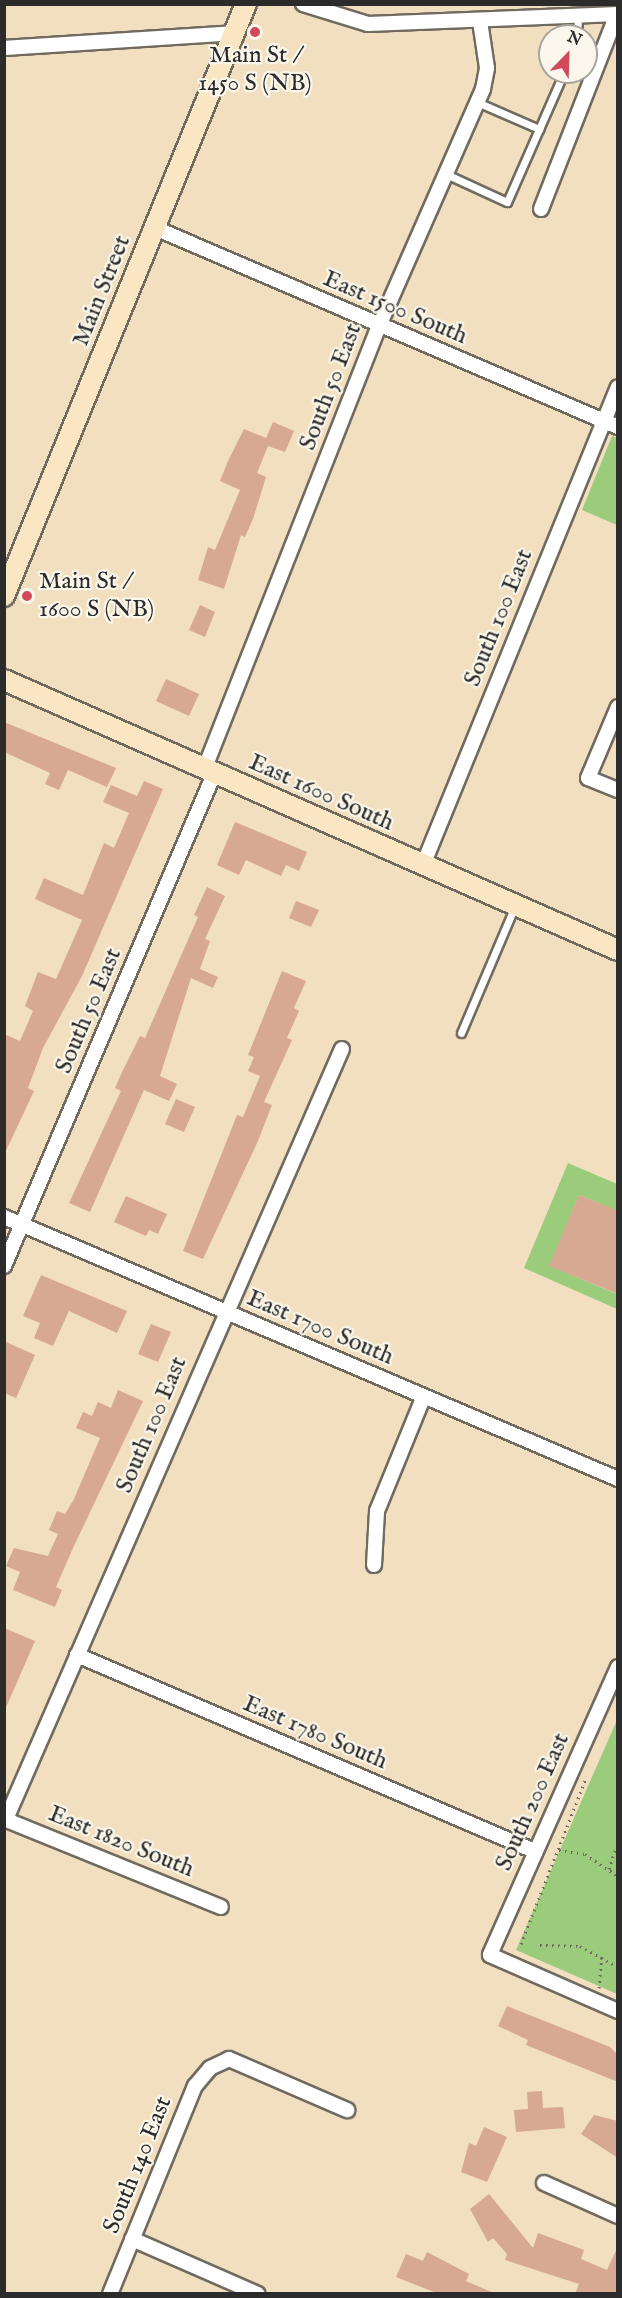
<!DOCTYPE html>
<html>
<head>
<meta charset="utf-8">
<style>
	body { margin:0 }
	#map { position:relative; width:622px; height:2298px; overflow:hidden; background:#f1dfc0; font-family:"IM FELL English",serif }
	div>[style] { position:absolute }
	.green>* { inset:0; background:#9bcc7c }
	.building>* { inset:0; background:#d7a892 }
	.path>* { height:3px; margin-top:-1.5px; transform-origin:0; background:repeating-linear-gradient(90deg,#706a5f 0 1.5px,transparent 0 6px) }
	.roads { filter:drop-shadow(2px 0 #706a5f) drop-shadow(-2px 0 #706a5f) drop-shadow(0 2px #706a5f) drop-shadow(0 -2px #706a5f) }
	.lane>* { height:7px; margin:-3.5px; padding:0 3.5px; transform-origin:3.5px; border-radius:3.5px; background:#fff }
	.street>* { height:14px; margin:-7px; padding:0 7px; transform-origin:7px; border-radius:7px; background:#fff }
	.secondary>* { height:20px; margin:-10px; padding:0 10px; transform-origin:10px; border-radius:10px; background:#fbe6c4 }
	.dots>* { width:16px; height:16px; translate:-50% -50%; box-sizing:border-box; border:3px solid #fbf7ec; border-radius:50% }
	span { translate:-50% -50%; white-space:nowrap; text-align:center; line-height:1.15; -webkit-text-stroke:4.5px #fbf7ec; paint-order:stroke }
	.poi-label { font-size:24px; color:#2b2b2b }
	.left { translate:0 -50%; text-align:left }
	.street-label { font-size:24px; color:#2b2b2b }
	.frame { position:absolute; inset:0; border:6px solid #2b2b2b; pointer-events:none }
	.north { position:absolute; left:538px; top:24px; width:60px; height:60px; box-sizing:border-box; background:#fbf7ec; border:2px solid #a8a59f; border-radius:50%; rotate:23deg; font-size:16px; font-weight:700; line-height:24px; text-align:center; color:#2b2b2b }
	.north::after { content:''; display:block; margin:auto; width:21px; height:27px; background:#d1495b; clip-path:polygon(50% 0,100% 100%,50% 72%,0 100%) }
</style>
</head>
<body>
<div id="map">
	<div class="green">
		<div style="clip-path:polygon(612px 436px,617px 438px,617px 525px,582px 510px)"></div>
		<div style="clip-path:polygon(568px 1163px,617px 1184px,617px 1211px,579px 1195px,550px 1266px,617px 1294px,617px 1309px,524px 1268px)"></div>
		<div style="clip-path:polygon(617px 1720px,618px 1994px,617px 1994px,516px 1950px)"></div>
	</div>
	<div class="building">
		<div style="clip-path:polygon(273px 422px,294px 431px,285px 452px,268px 446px,257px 473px,266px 477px,253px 519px,245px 537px,241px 535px,224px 589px,198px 580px,208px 547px,215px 550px,240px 490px,220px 481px,228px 461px,244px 429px,266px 438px)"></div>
		<div style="clip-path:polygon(200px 605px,215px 612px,205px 637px,189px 630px)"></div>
		<div style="clip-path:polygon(166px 679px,199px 694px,189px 716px,156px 701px)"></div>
		<div style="clip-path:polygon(4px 722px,116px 768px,107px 787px,68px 770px,59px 790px,45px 784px,50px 773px,4px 752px)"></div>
		<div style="clip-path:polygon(144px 781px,163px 789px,82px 976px,43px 1048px,28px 1088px,34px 1091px,4px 1155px,4px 1034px,20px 1041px,33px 1011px,25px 1006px,38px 972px,56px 979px,82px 920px,35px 899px,44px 878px,83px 895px,104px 843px,114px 848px,129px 813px,103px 802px,111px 785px,137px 796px)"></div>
		<div style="clip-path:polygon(235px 822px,307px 852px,299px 871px,286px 865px,281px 876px,246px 860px,239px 875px,217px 865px)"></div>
		<div style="clip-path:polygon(207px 887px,225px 896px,205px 939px,210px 941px,200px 969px,218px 977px,213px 988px,191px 978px,160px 1076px,177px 1084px,169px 1101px,144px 1090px,90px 1212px,69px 1203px,121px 1091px,115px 1088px,122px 1072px,140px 1036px,145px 1038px,198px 917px,194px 915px)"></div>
		<div style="clip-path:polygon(296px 901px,319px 910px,311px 927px,289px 918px)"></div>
		<div style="clip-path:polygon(282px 971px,306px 981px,294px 1008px,299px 1011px,287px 1038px,292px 1040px,264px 1102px,272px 1105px,258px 1141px,203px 1259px,183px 1251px,237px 1115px,243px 1117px,260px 1076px,248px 1071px,254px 1057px,248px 1055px)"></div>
		<div style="clip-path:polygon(176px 1099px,195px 1107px,184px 1132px,165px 1124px)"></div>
		<div style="clip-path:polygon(579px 1195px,618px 1211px,618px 1294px,549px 1266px)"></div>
		<div style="clip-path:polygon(126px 1196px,167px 1214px,158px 1234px,149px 1230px,146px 1236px,114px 1222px)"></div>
		<div style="clip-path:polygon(41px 1275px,127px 1311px,117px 1333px,69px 1311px,53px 1346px,34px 1338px,40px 1323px,23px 1316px)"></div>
		<div style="clip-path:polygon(151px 1324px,171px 1332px,158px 1362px,138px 1354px)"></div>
		<div style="clip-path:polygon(4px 1341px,35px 1355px,16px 1398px,4px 1393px)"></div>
		<div style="clip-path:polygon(118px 1390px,143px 1401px,73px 1548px,56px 1587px,62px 1590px,55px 1607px,13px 1590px,20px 1572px,6px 1566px,14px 1548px,48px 1556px,58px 1534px,49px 1530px,57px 1511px,65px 1514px,74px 1499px,100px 1438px,76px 1428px,83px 1412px,92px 1416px,98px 1402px,111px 1408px)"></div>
		<div style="clip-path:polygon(4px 1628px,35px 1641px,4px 1712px)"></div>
		<div style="clip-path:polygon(507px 2006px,610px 2047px,618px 2055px,618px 2082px,526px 2045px,528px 2040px,498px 2026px)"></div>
		<div style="clip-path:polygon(542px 2091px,543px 2108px,563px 2107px,565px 2128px,516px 2132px,514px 2110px,528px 2109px,527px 2092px)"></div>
		<div style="clip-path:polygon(594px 2115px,618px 2121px,618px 2158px,581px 2134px)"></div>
		<div style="clip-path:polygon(484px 2127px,507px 2137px,487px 2182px,461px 2172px,469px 2143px,476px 2146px)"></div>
		<div style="clip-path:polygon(489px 2194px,533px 2248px,538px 2233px,584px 2250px,581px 2259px,607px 2270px,618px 2246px,618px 2294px,575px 2294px,579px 2284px,505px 2260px,507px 2254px,493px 2238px,488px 2242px,470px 2209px)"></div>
		<div style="clip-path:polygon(427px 2252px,469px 2274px,466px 2281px,496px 2294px,439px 2294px,396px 2277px,406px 2254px,423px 2261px)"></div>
	</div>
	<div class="path">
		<div style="left:559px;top:1850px;width:26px;rotate:9deg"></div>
		<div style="left:585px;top:1854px;width:40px;rotate:34deg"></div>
		<div style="left:609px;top:1869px;width:20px;rotate:-72deg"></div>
		<div style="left:521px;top:1944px;width:180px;rotate:-68.6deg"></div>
		<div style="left:540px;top:1945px;width:40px;rotate:1.4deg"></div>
		<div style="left:580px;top:1946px;width:43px;rotate:28.9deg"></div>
		<div style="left:599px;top:1988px;width:33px;rotate:-85deg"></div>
	</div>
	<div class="roads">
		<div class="lane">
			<div style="left:577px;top:36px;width:20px;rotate:-87deg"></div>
			<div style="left:477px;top:102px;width:68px;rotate:23.5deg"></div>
			<div style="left:446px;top:174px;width:67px;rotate:24.7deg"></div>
			<div style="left:507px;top:202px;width:142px;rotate:-66.3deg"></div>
			<div style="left:461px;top:1033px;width:136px;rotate:-67deg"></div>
		</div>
		<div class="street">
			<div style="left:303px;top:4px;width:68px;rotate:17.1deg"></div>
			<div style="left:368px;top:24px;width:250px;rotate:-2.3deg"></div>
			<div style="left:4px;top:48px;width:230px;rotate:-3.7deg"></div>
			<div style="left:541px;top:209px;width:209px;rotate:-68.7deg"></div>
			<div style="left:155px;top:228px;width:504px;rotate:23.26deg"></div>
			<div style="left:618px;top:707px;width:77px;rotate:112.9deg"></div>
			<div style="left:588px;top:778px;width:32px;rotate:22deg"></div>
			<div style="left:204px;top:770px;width:477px;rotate:-68.5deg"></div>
			<div style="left:379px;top:326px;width:259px;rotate:-66.3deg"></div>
			<div style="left:483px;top:89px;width:21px;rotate:-79deg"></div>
			<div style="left:487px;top:68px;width:48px;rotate:-98.5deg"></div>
			<div style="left:423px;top:865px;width:516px;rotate:-67.81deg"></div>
			<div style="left:4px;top:1217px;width:668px;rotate:23.11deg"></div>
			<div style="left:4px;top:1266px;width:535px;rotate:-66.89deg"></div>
			<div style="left:374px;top:1565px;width:54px;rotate:-86.8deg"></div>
			<div style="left:377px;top:1511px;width:124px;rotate:-67.8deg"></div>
			<div style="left:77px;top:1655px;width:499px;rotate:23.2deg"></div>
			<div style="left:618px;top:1667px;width:315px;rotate:114deg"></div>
			<div style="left:490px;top:1955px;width:140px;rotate:23.6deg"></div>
			<div style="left:4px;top:1819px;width:234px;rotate:22.1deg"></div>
			<div style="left:6px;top:1819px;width:840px;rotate:-66.43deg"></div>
			<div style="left:544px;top:2183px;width:81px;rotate:24deg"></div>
			<div style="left:132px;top:2239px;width:137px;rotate:23.6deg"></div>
			<div style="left:110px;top:2294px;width:225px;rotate:-67.8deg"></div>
			<div style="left:195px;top:2086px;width:23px;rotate:-50deg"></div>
			<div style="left:210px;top:2068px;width:21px;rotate:-25deg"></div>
			<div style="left:229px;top:2059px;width:129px;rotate:23.4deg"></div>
		</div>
		<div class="secondary">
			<div style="left:4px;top:596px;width:640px;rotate:-67.77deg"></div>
			<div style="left:4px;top:680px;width:671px;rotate:23.74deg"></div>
		</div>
	</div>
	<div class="dots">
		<div style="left:255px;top:32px;background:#d1495b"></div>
		<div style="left:27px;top:596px;background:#d1495b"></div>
	</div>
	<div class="poi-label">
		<span style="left:255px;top:70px">Main St /<br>1450 S (NB)</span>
		<span class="left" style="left:39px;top:596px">Main St /<br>1600 S (NB)</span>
	</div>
	<div class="street-label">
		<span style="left:102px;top:291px;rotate:-68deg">Main Street</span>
		<span style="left:395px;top:308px;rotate:23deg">East 1500 South</span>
		<span style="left:331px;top:387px;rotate:-69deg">South 50 East</span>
		<span style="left:499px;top:618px;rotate:-68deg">South 100 East</span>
		<span style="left:321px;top:793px;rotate:24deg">East 1600 South</span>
		<span style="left:89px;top:1011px;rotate:-67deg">South 50 East</span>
		<span style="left:320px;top:1328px;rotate:23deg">East 1700 South</span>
		<span style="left:152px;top:1425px;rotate:-67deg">South 100 East</span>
		<span style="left:315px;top:1733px;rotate:23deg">East 1780 South</span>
		<span style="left:533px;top:1802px;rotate:-66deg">South 200 East</span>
		<span style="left:121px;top:1842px;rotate:22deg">East 1820 South</span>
		<span style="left:138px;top:2165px;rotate:-68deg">South 140 East</span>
	</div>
	<div class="frame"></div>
	<div class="north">N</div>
</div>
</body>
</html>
